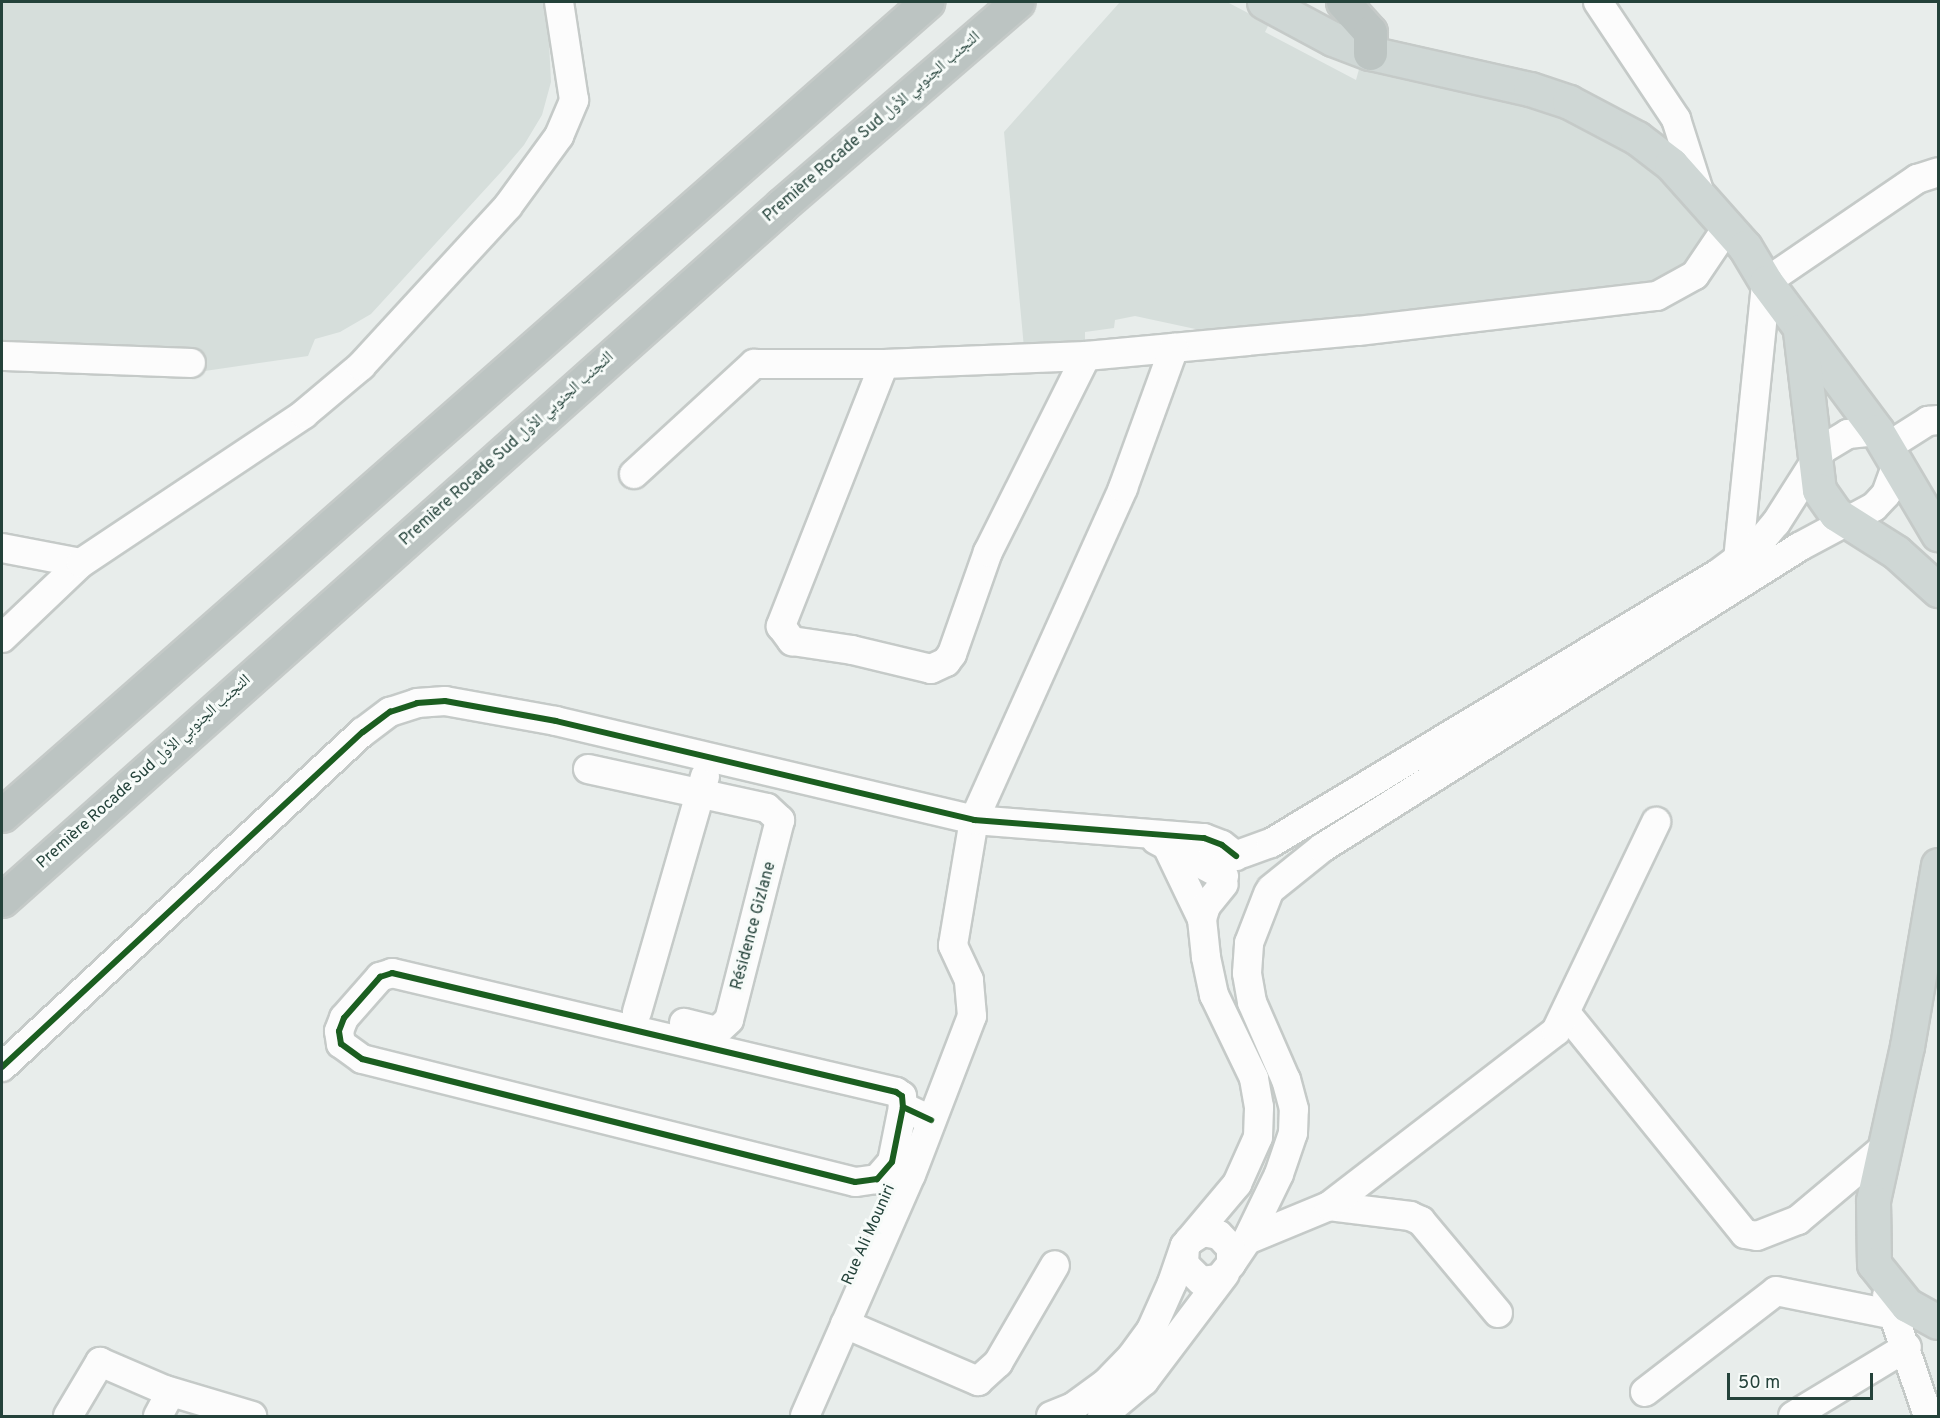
<!DOCTYPE html>
<html>
<head>
<meta charset="utf-8">
<style>
	body { margin:0 }
	#map { position:relative; width:1940px; height:1418px; overflow:hidden; background:#e8edeb; font-family:Overpass,"Noto Naskh Arabic",sans-serif }
	div>[style] { position:absolute }
	.built>* { inset:0; background:#d6dedb }
	.roads { filter:drop-shadow(2px 0 #c5cac8) drop-shadow(-2px 0 #c5cac8) drop-shadow(0 2px #c5cac8) drop-shadow(0 -2px #c5cac8) }
	.minor>* { height:28px; margin:-14px; padding:0 14px; transform-origin:14px; border-radius:14px; background:#fcfcfc }
	.major>* { height:33px; margin:-16.5px; padding:0 16.5px; transform-origin:16.5px; border-radius:16.5px; background:#cfd7d5 }
	.highway>* { height:33px; margin:-16.5px; padding:0 16.5px; transform-origin:16.5px; border-radius:16.5px; background:#bcc4c2 }
	.cycleway>* { height:6px; margin:-3px; padding:0 3px; transform-origin:3px; border-radius:3px; background:#1b5e20 }
	span { translate:-50% -50%; white-space:nowrap; text-align:center; line-height:1.15; -webkit-text-stroke:6px #f7fbf9; paint-order:stroke }
	.street-label { font-size:16px; color:#24423a }
	.frame { position:absolute; inset:0; border:3px solid #24423a; pointer-events:none }
	.scale { position:absolute; left:1727px; top:1373px; width:146px; height:27px; box-sizing:border-box; border:3px solid #24423a; border-top:0; padding-left:8px; font-size:18px; line-height:21px; white-space:nowrap; color:#24423a; -webkit-text-stroke:4px #f7fbf9; paint-order:stroke }
</style>
</head>
<body>
<div id="map">
	<div class="built">
		<div style="clip-path:polygon(2px 2px,547px 2px,551px 82px,542px 115px,524px 145px,501px 172px,371px 314px,340px 332px,315px 339px,308px 356px,198px 372px,2px 364px)"></div>
		<div style="clip-path:polygon(1120px 2px,1227px 2px,1269px 24px,1265px 32px,1356px 80px,1361px 62px,1531px 98px,1652px 159px,1731px 255px,1624px 306px,1214px 333px,1135px 316px,1115px 320px,1114px 328px,1085px 332px,1085px 340px,1024px 348px,1004px 132px)"></div>
	</div>
	<div class="roads">
		<div class="minor">
			<div style="left:1598px;top:2px;width:141px;rotate:56.3deg"></div>
			<div style="left:1676px;top:119px;width:76px;rotate:72.3deg"></div>
			<div style="left:2px;top:356px;width:189px;rotate:2.1deg"></div>
			<div style="left:884px;top:364px;width:282px;rotate:111.5deg"></div>
			<div style="left:781px;top:626px;width:19px;rotate:54deg"></div>
			<div style="left:792px;top:641px;width:61px;rotate:8.5deg"></div>
			<div style="left:852px;top:650px;width:81px;rotate:13.5deg"></div>
			<div style="left:931px;top:669px;width:17px;rotate:-25deg"></div>
			<div style="left:946px;top:662px;width:10px;rotate:-53deg"></div>
			<div style="left:952px;top:654px;width:108px;rotate:-70.6deg"></div>
			<div style="left:988px;top:552px;width:219px;rotate:-63.4deg"></div>
			<div style="left:1887px;top:447px;width:49px;rotate:-32.4deg"></div>
			<div style="left:1928px;top:421px;width:10px;rotate:-6deg"></div>
			<div style="left:634px;top:474px;width:163px;rotate:-42.5deg"></div>
			<div style="left:754px;top:364px;width:130px"></div>
			<div style="left:884px;top:364px;width:202px;rotate:-2.3deg"></div>
			<div style="left:1086px;top:356px;width:273px;rotate:-5.3deg"></div>
			<div style="left:1358px;top:331px;width:301px;rotate:-6.7deg"></div>
			<div style="left:1657px;top:296px;width:43px;rotate:-28.9deg"></div>
			<div style="left:1695px;top:275px;width:48px;rotate:-56deg"></div>
			<div style="left:1722px;top:235px;width:13px;rotate:-81deg"></div>
			<div style="left:2px;top:548px;width:80px;rotate:10.8deg"></div>
			<div style="left:1738px;top:560px;width:279px;rotate:-84.2deg"></div>
			<div style="left:1766px;top:282px;width:183px;rotate:-34.3deg"></div>
			<div style="left:1917px;top:179px;width:22px;rotate:-18deg"></div>
			<div style="left:2px;top:638px;width:109px;rotate:-43.5deg"></div>
			<div style="left:81px;top:563px;width:268px;rotate:-33.7deg"></div>
			<div style="left:304px;top:414px;width:75px;rotate:-40.1deg"></div>
			<div style="left:361px;top:366px;width:217px;rotate:-47.4deg"></div>
			<div style="left:508px;top:206px;width:87px;rotate:-53.9deg"></div>
			<div style="left:559px;top:136px;width:39px;rotate:-67deg"></div>
			<div style="left:574px;top:100px;width:99px;rotate:-98.7deg"></div>
			<div style="left:588px;top:769px;width:183px;rotate:12.3deg"></div>
			<div style="left:767px;top:808px;width:18px;rotate:43deg"></div>
			<div style="left:780px;top:820px;width:206px;rotate:104.3deg"></div>
			<div style="left:729px;top:1020px;width:16px;rotate:137deg"></div>
			<div style="left:717px;top:1031px;width:34px;rotate:-166deg"></div>
			<div style="left:1156px;top:840px;width:77px;rotate:27.9deg"></div>
			<div style="left:1167px;top:846px;width:81px;rotate:64.4deg"></div>
			<div style="left:1243px;top:853px;width:30px;rotate:-20deg"></div>
			<div style="left:1271px;top:843px;width:523px;rotate:-31.08deg"></div>
			<div style="left:1719px;top:573px;width:50px;rotate:-36.9deg"></div>
			<div style="left:1759px;top:543px;width:26px;rotate:-50deg"></div>
			<div style="left:1776px;top:523px;width:88px;rotate:-57.6deg"></div>
			<div style="left:1823px;top:449px;width:29px;rotate:-31deg"></div>
			<div style="left:1848px;top:434px;width:29px;rotate:-6deg"></div>
			<div style="left:1271px;top:889px;width:65px;rotate:-38.8deg"></div>
			<div style="left:1322px;top:848px;width:564px;rotate:-32.25deg"></div>
			<div style="left:1799px;top:547px;width:85px;rotate:-28.1deg"></div>
			<div style="left:1874px;top:507px;width:18px;rotate:-47deg"></div>
			<div style="left:1886px;top:494px;width:33px;rotate:-70deg"></div>
			<div style="left:637px;top:1012px;width:245px;rotate:-73.9deg"></div>
			<div style="left:1566px;top:1013px;width:284px;rotate:51deg"></div>
			<div style="left:1745px;top:1234px;width:12px;rotate:9deg"></div>
			<div style="left:1757px;top:1236px;width:44px;rotate:-21.3deg"></div>
			<div style="left:1798px;top:1220px;width:114px;rotate:-40deg"></div>
			<div style="left:2px;top:1067px;width:492px;rotate:-42.9deg"></div>
			<div style="left:363px;top:732px;width:34px;rotate:-37deg"></div>
			<div style="left:390px;top:712px;width:28px;rotate:-18deg"></div>
			<div style="left:417px;top:703px;width:28px;rotate:-4deg"></div>
			<div style="left:445px;top:701px;width:113px;rotate:10.2deg"></div>
			<div style="left:556px;top:721px;width:430px;rotate:13.3deg"></div>
			<div style="left:974px;top:820px;width:231px;rotate:4.5deg"></div>
			<div style="left:1204px;top:838px;width:19px;rotate:21deg"></div>
			<div style="left:1222px;top:845px;width:18px;rotate:38deg"></div>
			<div style="left:903px;top:1107px;width:56px;rotate:101.3deg"></div>
			<div style="left:892px;top:1162px;width:23px;rotate:131deg"></div>
			<div style="left:877px;top:1179px;width:22px;rotate:172deg"></div>
			<div style="left:855px;top:1182px;width:508px;rotate:-165.99deg"></div>
			<div style="left:362px;top:1059px;width:26px;rotate:-144deg"></div>
			<div style="left:341px;top:1044px;width:13px;rotate:-99deg"></div>
			<div style="left:339px;top:1031px;width:14px;rotate:-69deg"></div>
			<div style="left:344px;top:1018px;width:55px;rotate:-48.7deg"></div>
			<div style="left:380px;top:977px;width:13px;rotate:-18deg"></div>
			<div style="left:392px;top:973px;width:518px;rotate:13.28deg"></div>
			<div style="left:896px;top:1092px;width:7px;rotate:34deg"></div>
			<div style="left:902px;top:1096px;width:11px;rotate:85deg"></div>
			<div style="left:903px;top:1107px;width:31px;rotate:25deg"></div>
			<div style="left:1329px;top:1206px;width:82px;rotate:7deg"></div>
			<div style="left:1410px;top:1216px;width:12px;rotate:24deg"></div>
			<div style="left:1421px;top:1221px;width:120px;rotate:50.1deg"></div>
			<div style="left:1247px;top:1240px;width:89px;rotate:-22.5deg"></div>
			<div style="left:1329px;top:1206px;width:287px;rotate:-37.6deg"></div>
			<div style="left:1556px;top:1031px;width:232px;rotate:-64.4deg"></div>
			<div style="left:1189px;top:1241px;width:75px;rotate:-49.9deg"></div>
			<div style="left:1237px;top:1184px;width:51px;rotate:-65.9deg"></div>
			<div style="left:1258px;top:1137px;width:30px;rotate:-88deg"></div>
			<div style="left:1259px;top:1107px;width:29px;rotate:-100deg"></div>
			<div style="left:1254px;top:1078px;width:92px;rotate:-115.7deg"></div>
			<div style="left:1214px;top:995px;width:39px;rotate:-102deg"></div>
			<div style="left:1206px;top:957px;width:38px;rotate:-96deg"></div>
			<div style="left:1202px;top:919px;width:14px;rotate:-73deg"></div>
			<div style="left:1206px;top:906px;width:28px;rotate:-51deg"></div>
			<div style="left:1231px;top:1264px;width:29px;rotate:-56deg"></div>
			<div style="left:1247px;top:1240px;width:73px;rotate:-64.1deg"></div>
			<div style="left:1279px;top:1174px;width:43px;rotate:-71.1deg"></div>
			<div style="left:1293px;top:1133px;width:24px;rotate:-88deg"></div>
			<div style="left:1294px;top:1109px;width:30px;rotate:-105deg"></div>
			<div style="left:1286px;top:1080px;width:85px;rotate:-113.6deg"></div>
			<div style="left:1252px;top:1002px;width:29px;rotate:-100deg"></div>
			<div style="left:1247px;top:973px;width:30px;rotate:-86deg"></div>
			<div style="left:1249px;top:943px;width:53px;rotate:-68.8deg"></div>
			<div style="left:1887px;top:1296px;width:127px;rotate:71.1deg"></div>
			<div style="left:845px;top:1324px;width:145px;rotate:23.2deg"></div>
			<div style="left:978px;top:1381px;width:27px;rotate:-42deg"></div>
			<div style="left:998px;top:1363px;width:113px;rotate:-59.8deg"></div>
			<div style="left:1645px;top:1392px;width:165px;rotate:-37.6deg"></div>
			<div style="left:1776px;top:1291px;width:121px;rotate:11.4deg"></div>
			<div style="left:68px;top:1416px;width:63px;rotate:-59.3deg"></div>
			<div style="left:100px;top:1362px;width:71px;rotate:23.3deg"></div>
			<div style="left:165px;top:1390px;width:91px;rotate:16.6deg"></div>
			<div style="left:158px;top:1416px;width:27px;rotate:-62deg"></div>
			<div style="left:805px;top:1416px;width:263px;rotate:-66.3deg"></div>
			<div style="left:911px;top:1175px;width:170px;rotate:-69deg"></div>
			<div style="left:972px;top:1016px;width:36px;rotate:-95deg"></div>
			<div style="left:969px;top:980px;width:38px;rotate:-115deg"></div>
			<div style="left:953px;top:945px;width:127px;rotate:-80.5deg"></div>
			<div style="left:974px;top:820px;width:364px;rotate:-65.8deg"></div>
			<div style="left:1123px;top:488px;width:149px;rotate:-70deg"></div>
			<div style="left:1051px;top:1416px;width:24px;rotate:-22deg"></div>
			<div style="left:1073px;top:1407px;width:41px;rotate:-36deg"></div>
			<div style="left:1106px;top:1383px;width:37px;rotate:-46deg"></div>
			<div style="left:1132px;top:1356px;width:32px;rotate:-54deg"></div>
			<div style="left:1151px;top:1330px;width:51px;rotate:-65.9deg"></div>
			<div style="left:1172px;top:1283px;width:39px;rotate:-71deg"></div>
			<div style="left:1185px;top:1246px;width:6px;rotate:-51deg"></div>
			<div style="left:1189px;top:1241px;width:17px;rotate:-33deg"></div>
			<div style="left:1203px;top:1232px;width:16px;rotate:11deg"></div>
			<div style="left:1219px;top:1235px;width:18px;rotate:47deg"></div>
			<div style="left:1231px;top:1248px;width:16px;rotate:90deg"></div>
			<div style="left:1231px;top:1264px;width:19px;rotate:129deg"></div>
			<div style="left:1219px;top:1279px;width:18px;rotate:174deg"></div>
			<div style="left:1201px;top:1281px;width:24px;rotate:-135deg"></div>
			<div style="left:1184px;top:1264px;width:18px;rotate:-87deg"></div>
			<div style="left:1102px;top:1416px;width:55px;rotate:-39.8deg"></div>
			<div style="left:1144px;top:1381px;width:134px;rotate:-52.9deg"></div>
			<div style="left:1793px;top:1416px;width:133px;rotate:-31.2deg"></div>
		</div>
		<div class="major">
			<div style="left:1264px;top:2px;width:78px;rotate:28.2deg"></div>
			<div style="left:1333px;top:39px;width:40px;rotate:21deg"></div>
			<div style="left:1370px;top:53px;width:164px;rotate:12.7deg"></div>
			<div style="left:1530px;top:89px;width:41px;rotate:18.4deg"></div>
			<div style="left:1569px;top:102px;width:77px;rotate:27.9deg"></div>
			<div style="left:1637px;top:138px;width:43px;rotate:37.4deg"></div>
			<div style="left:1671px;top:164px;width:111px;rotate:48.3deg"></div>
			<div style="left:1745px;top:247px;width:41px;rotate:59deg"></div>
			<div style="left:1766px;top:282px;width:186px;rotate:53.3deg"></div>
			<div style="left:1877px;top:431px;width:120px;rotate:59.4deg"></div>
			<div style="left:1800px;top:331px;width:160px;rotate:83.2deg"></div>
			<div style="left:1819px;top:490px;width:29px;rotate:55deg"></div>
			<div style="left:1836px;top:514px;width:71px;rotate:32.3deg"></div>
			<div style="left:1896px;top:552px;width:57px;rotate:42.1deg"></div>
			<div style="left:1938px;top:865px;width:184px;rotate:99.7deg"></div>
			<div style="left:1907px;top:1046px;width:159px;rotate:102.4deg"></div>
			<div style="left:1873px;top:1201px;width:63px;rotate:89.1deg"></div>
			<div style="left:1874px;top:1264px;width:53px;rotate:51.2deg"></div>
			<div style="left:1907px;top:1305px;width:35px;rotate:29deg"></div>
		</div>
		<div class="highway">
			<div style="left:1343px;top:2px;width:40px;rotate:48deg"></div>
			<div style="left:1370px;top:32px;width:21px;rotate:90deg"></div>
			<div style="left:2px;top:815px;width:1232px;rotate:-41.31deg"></div>
			<div style="left:2px;top:900px;width:1045px;rotate:-41.7deg"></div>
			<div style="left:782px;top:205px;width:311px;rotate:-40.8deg"></div>
		</div>
	</div>
	<div class="cycleway">
		<div style="left:2px;top:1067px;width:492px;rotate:-42.9deg"></div>
		<div style="left:363px;top:732px;width:34px;rotate:-37deg"></div>
		<div style="left:390px;top:712px;width:28px;rotate:-18deg"></div>
		<div style="left:417px;top:703px;width:28px;rotate:-4deg"></div>
		<div style="left:445px;top:701px;width:113px;rotate:10.2deg"></div>
		<div style="left:556px;top:721px;width:430px;rotate:13.3deg"></div>
		<div style="left:974px;top:820px;width:231px;rotate:4.5deg"></div>
		<div style="left:1204px;top:838px;width:19px;rotate:21deg"></div>
		<div style="left:1222px;top:845px;width:18px;rotate:38deg"></div>
		<div style="left:903px;top:1107px;width:56px;rotate:101.3deg"></div>
		<div style="left:892px;top:1162px;width:23px;rotate:131deg"></div>
		<div style="left:877px;top:1179px;width:22px;rotate:172deg"></div>
		<div style="left:855px;top:1182px;width:508px;rotate:-165.99deg"></div>
		<div style="left:362px;top:1059px;width:26px;rotate:-144deg"></div>
		<div style="left:341px;top:1044px;width:13px;rotate:-99deg"></div>
		<div style="left:339px;top:1031px;width:14px;rotate:-69deg"></div>
		<div style="left:344px;top:1018px;width:55px;rotate:-48.7deg"></div>
		<div style="left:380px;top:977px;width:13px;rotate:-18deg"></div>
		<div style="left:392px;top:973px;width:518px;rotate:13.28deg"></div>
		<div style="left:896px;top:1092px;width:7px;rotate:34deg"></div>
		<div style="left:902px;top:1096px;width:11px;rotate:85deg"></div>
		<div style="left:903px;top:1107px;width:31px;rotate:25deg"></div>
	</div>
	<div class="street-label">
		<span style="left:872px;top:127px;rotate:-41deg">Première Rocade Sud التجنب الجنوبي الأول</span>
		<span style="left:507px;top:449px;rotate:-42deg">Première Rocade Sud التجنب الجنوبي الأول</span>
		<span style="left:144px;top:772px;rotate:-42deg">Première Rocade Sud التجنب الجنوبي الأول</span>
		<span style="left:754px;top:926px;rotate:-75deg">Résidence Gizlane</span>
		<span style="left:869px;top:1235px;rotate:-66deg">Rue Ali Mouniri</span>
	</div>
	<div class="frame"></div>
	<div class="scale">50 m</div>
</div>
</body>
</html>
